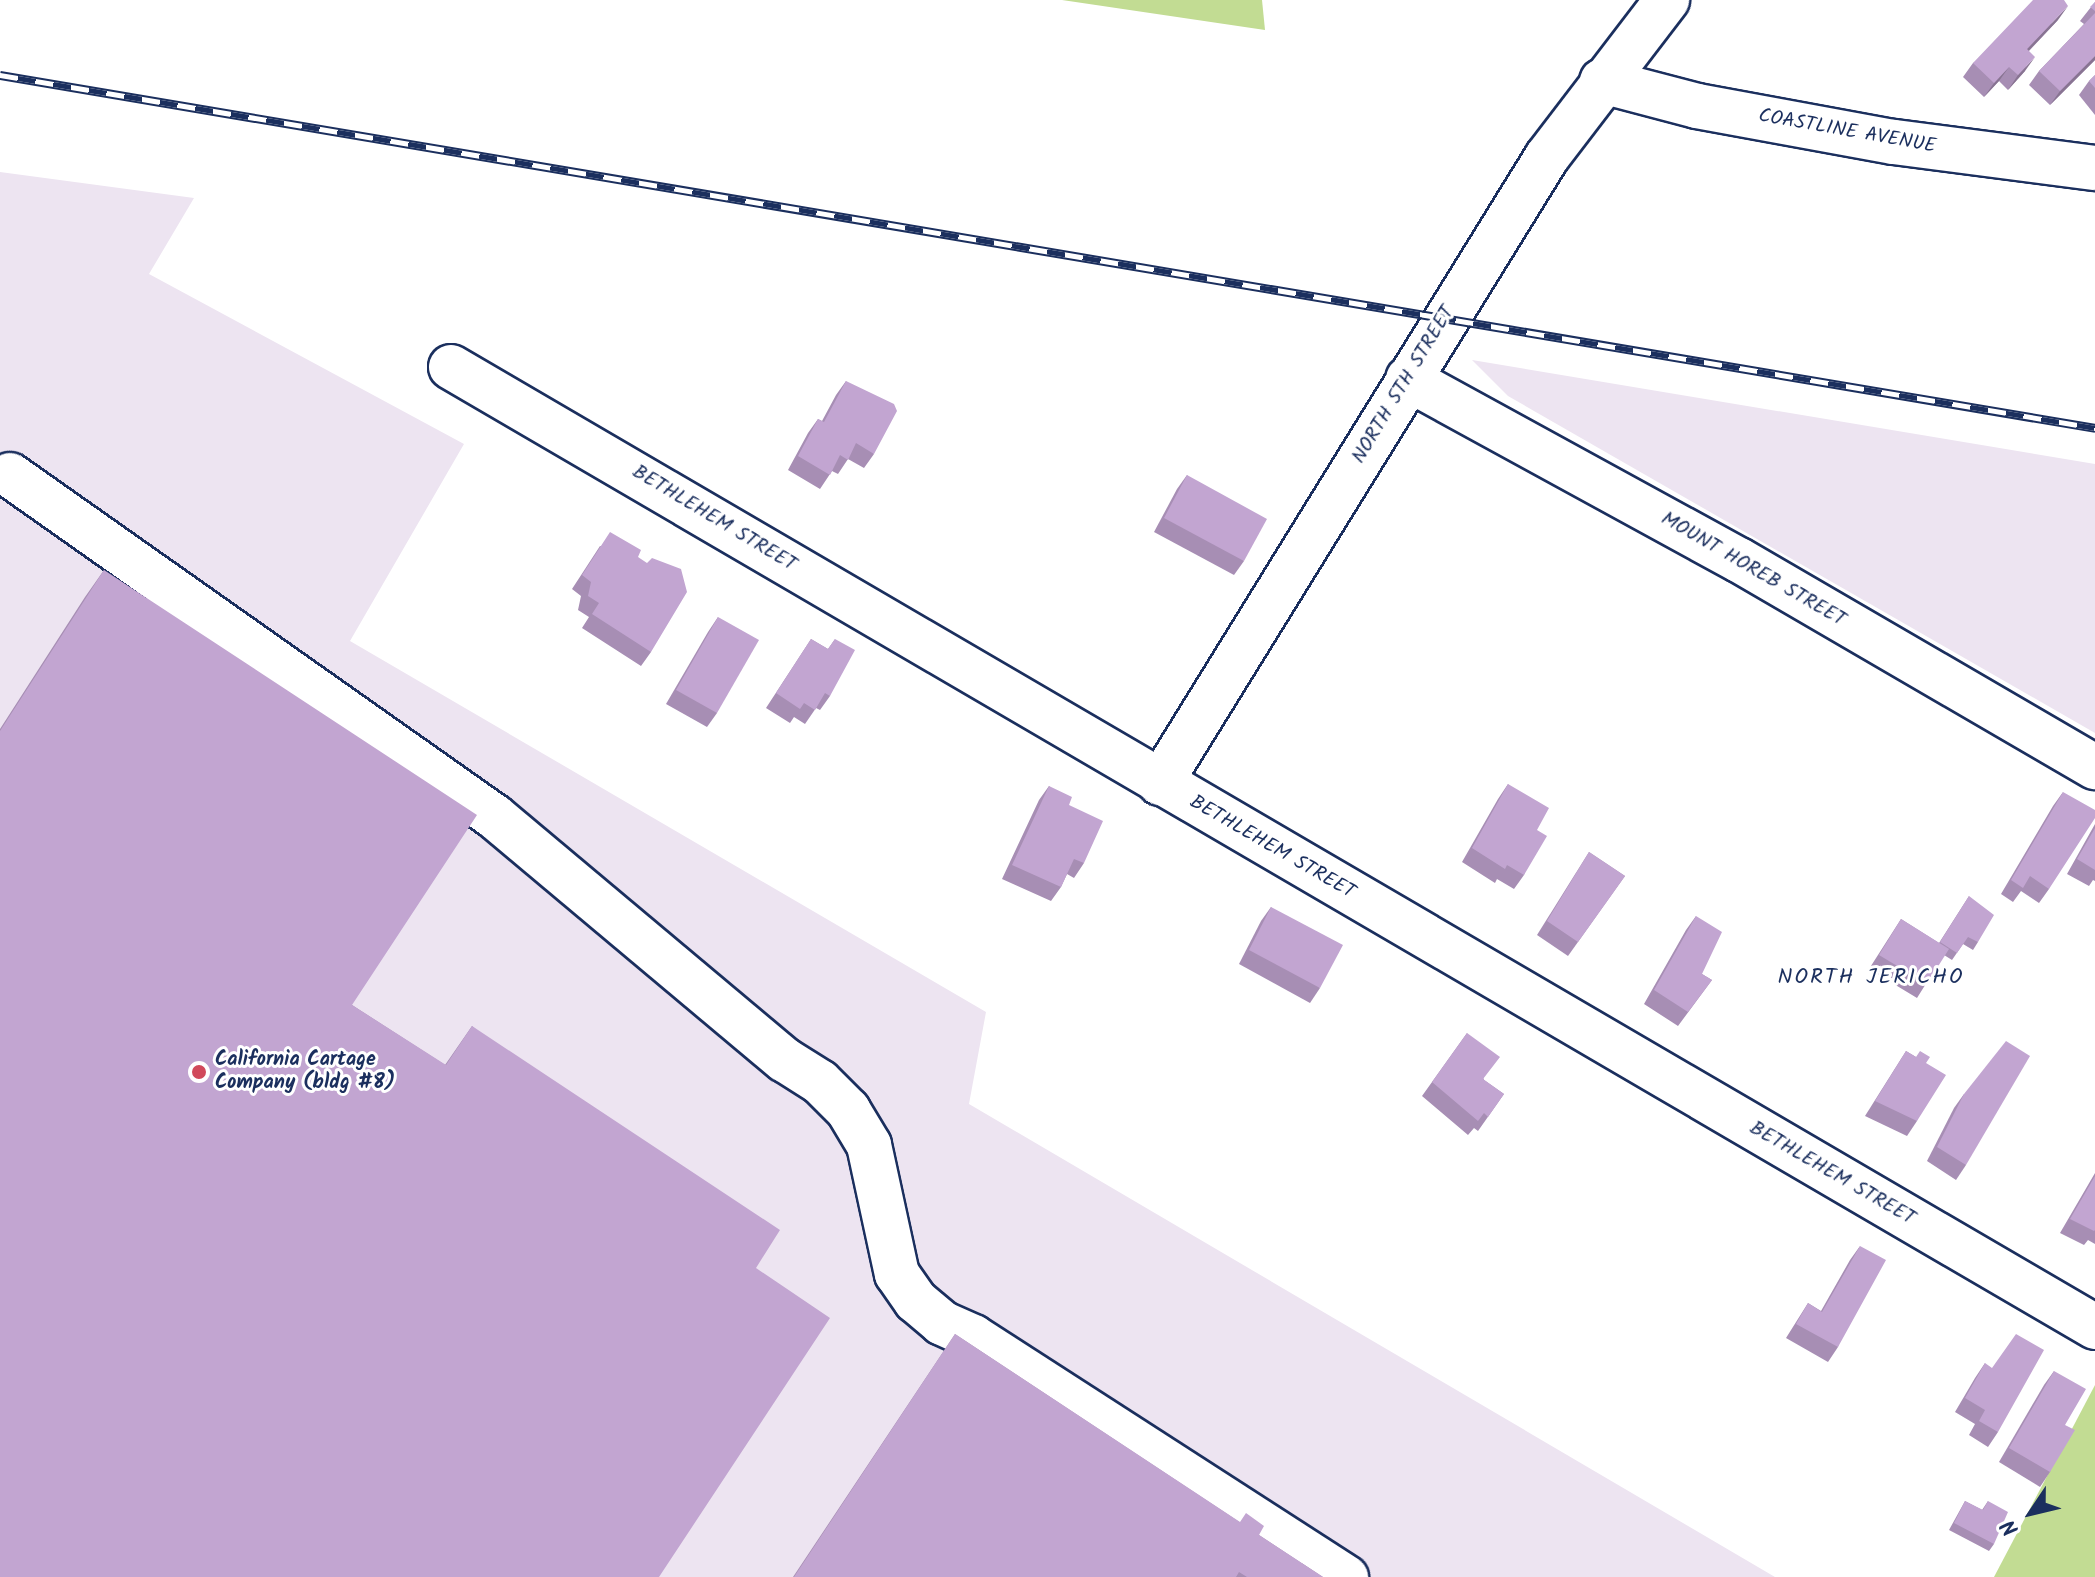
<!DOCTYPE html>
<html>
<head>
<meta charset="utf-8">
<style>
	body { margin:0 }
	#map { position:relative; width:2095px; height:1577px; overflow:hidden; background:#fff; font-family:Kalam,sans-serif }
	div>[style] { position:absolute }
	.built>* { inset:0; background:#ede4f1 }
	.green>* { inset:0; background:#c2dc93 }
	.roads { filter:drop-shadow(2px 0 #1b2f5e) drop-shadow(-2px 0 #1b2f5e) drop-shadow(0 2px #1b2f5e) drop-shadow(0 -2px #1b2f5e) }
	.minor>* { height:44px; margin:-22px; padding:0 22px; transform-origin:22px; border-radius:22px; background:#fff }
	.rail>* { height:9px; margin-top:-4.5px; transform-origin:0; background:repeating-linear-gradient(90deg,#fff 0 18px,#1b2f5e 0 36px); box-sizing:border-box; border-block:2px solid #1b2f5e }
	.wall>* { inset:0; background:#a78eb4 }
	.shaded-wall>* { inset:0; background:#887492 }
	.building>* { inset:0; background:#c2a5d1 }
	.dots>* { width:22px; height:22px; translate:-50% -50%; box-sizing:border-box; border:4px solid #fff; border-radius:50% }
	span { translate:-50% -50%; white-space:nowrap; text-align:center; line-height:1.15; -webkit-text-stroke:6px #fff; paint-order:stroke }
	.street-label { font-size:20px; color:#1b2f5e }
	.poi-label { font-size:20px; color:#1b2f5e; font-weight:700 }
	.left { translate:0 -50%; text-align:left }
	.neighbourhood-label { font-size:22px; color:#1b2f5e; letter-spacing:2px }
	.north { position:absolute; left:1991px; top:1473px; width:80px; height:80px; -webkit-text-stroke:6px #fff; paint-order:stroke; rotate:235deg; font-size:22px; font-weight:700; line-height:32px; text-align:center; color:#1b2f5e }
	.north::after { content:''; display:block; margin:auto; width:28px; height:36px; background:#1b2f5e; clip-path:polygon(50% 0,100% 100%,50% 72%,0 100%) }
</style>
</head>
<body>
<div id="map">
	<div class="built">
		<div style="clip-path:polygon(0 172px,194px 198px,149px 274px,464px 444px,350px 641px,986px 1012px,969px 1104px,1775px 1577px,0 1577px)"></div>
		<div style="clip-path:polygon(1472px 360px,2095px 464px,2095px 733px,1508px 396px)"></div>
	</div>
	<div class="green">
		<div style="clip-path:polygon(1062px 0,1262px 0,1265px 30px)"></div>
		<div style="clip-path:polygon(2095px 1385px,2095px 1577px,1994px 1577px)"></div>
	</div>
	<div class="roads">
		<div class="minor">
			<div style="left:1602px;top:81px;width:98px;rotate:14.7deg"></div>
			<div style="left:1697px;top:106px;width:200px;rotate:10.4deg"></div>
			<div style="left:1894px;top:142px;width:203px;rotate:7.4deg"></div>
			<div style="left:451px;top:367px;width:1904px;rotate:30.28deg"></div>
			<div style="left:1408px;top:379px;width:377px;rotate:28.7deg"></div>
			<div style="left:1739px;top:560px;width:412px;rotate:30.2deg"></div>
			<div style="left:10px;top:475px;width:593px;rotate:35.19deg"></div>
			<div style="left:495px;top:817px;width:378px;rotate:40deg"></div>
			<div style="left:785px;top:1060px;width:41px;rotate:32.2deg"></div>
			<div style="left:820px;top:1082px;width:40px;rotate:45deg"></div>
			<div style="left:848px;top:1110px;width:41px;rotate:59deg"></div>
			<div style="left:869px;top:1145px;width:132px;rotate:77.8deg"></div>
			<div style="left:897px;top:1274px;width:33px;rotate:55deg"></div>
			<div style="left:916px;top:1301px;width:34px;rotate:40deg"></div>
			<div style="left:942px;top:1323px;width:34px;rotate:24deg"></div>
			<div style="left:973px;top:1337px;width:444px;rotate:32.8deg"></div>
			<div style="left:1160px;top:783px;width:736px;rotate:-58.28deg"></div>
			<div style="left:1547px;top:157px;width:198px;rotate:-52.6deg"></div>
		</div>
	</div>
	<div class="rail">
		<div style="left:0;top:75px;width:2125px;rotate:9.56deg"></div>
	</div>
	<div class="wall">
		<div style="clip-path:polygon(2095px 2px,2095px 60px,2050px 105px,2029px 85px,2039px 71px,2084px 24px,2080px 21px)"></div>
		<div style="clip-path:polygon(2058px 20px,2029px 51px,2025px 71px,2008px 90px,1999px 81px,1984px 97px,1963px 77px,1973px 63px)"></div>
		<div style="clip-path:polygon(2095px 75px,2095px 115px,2079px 95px,2089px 81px)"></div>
		<div style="clip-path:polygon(846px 381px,874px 454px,864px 468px,848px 459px,838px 474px,832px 471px,820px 489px,788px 470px,808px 433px,818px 419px,822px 421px,836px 395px)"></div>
		<div style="clip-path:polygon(1187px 475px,1244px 561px,1234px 575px,1154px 532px,1177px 489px)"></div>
		<div style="clip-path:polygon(600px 546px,638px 557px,651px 652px,641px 666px,582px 628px,589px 617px,578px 610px,581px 596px,572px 589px)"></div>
		<div style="clip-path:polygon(104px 570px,352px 1005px,445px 1065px,472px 1026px,756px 1268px,0 1577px,0 729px,85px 597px)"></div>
		<div style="clip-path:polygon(718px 617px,717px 713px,707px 727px,666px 704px,708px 632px)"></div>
		<div style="clip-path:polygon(811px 639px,828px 649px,835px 639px,830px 696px,820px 710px,816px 708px,805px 724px,794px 717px,790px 723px,766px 708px)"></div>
		<div style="clip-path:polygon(1508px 784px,1537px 830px,1524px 875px,1514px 889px,1497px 879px,1495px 883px,1462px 862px,1498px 799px)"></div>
		<div style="clip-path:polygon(1049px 786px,1069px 805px,1084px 863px,1074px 878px,1067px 874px,1061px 887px,1051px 901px,1002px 879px,1039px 800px)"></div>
		<div style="clip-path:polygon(2063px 792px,2049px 889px,2039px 903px,2021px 891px,2013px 902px,2001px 894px,2053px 806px)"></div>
		<div style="clip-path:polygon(2095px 824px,2095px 881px,2093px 880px,2089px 886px,2067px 874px)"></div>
		<div style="clip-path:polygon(1589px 852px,1625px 876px,1568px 956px,1537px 935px)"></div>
		<div style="clip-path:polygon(1969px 896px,1978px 942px,1973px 950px,1963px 944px,1952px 960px,1944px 955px,1917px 998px,1869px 969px,1901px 919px,1939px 943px)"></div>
		<div style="clip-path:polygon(1271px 907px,1320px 988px,1310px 1003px,1239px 964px,1261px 921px)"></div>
		<div style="clip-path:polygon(1696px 916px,1702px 974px,1712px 980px,1678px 1026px,1644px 1004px,1686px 930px)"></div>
		<div style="clip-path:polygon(1467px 1033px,1484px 1080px,1504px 1094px,1478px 1131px,1474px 1128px,1468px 1135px,1422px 1096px)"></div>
		<div style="clip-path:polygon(1906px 1051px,1926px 1063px,1917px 1121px,1907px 1136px,1865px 1116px)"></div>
		<div style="clip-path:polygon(1964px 1094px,1966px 1165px,1956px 1180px,1927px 1161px,1954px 1108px)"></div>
		<div style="clip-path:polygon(2095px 1173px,2095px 1244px,2088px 1240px,2084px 1245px,2060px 1233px)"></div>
		<div style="clip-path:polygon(1860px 1246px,1838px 1347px,1828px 1362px,1786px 1338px,1808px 1303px,1821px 1311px,1850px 1260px)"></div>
		<div style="clip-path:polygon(955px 1334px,1259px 1535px,1323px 1577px,793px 1577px)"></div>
		<div style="clip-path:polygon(1985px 1363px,1998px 1432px,1988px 1447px,1969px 1435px,1975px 1424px,1955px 1412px,1975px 1378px)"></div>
		<div style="clip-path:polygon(2054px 1371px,2065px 1425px,2050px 1472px,2040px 1487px,1999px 1462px,2044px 1385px)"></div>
		<div style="clip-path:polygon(1965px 1501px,1982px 1510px,1988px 1501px,1994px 1544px,1989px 1551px,1949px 1530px)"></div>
	</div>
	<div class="shaded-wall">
		<div style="clip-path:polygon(2068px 6px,2058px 20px,2017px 63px,2027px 49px)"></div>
		<div style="clip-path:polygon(2095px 56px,2095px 60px,2050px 105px,2060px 91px)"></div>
		<div style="clip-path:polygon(2035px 57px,2025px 71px,2008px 90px,2018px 75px)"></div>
		<div style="clip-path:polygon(2009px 67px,1999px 81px,1984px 97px,1994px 83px)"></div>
	</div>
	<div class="building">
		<div style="clip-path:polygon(2033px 0,2064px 0,2068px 6px,2027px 49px,2035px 57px,2018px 75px,2009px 67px,1994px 83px,1973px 63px)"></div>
		<div style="clip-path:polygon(2095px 2px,2095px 11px,2090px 7px)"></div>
		<div style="clip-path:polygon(2095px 13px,2095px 56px,2060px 91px,2039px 71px)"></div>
		<div style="clip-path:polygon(2095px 75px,2095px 88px,2089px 81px)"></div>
		<div style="clip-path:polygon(846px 381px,894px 404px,897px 411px,874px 454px,856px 443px,848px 460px,840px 455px,830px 475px,798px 456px,818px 419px,824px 422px)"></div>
		<div style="clip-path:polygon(1187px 475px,1267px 519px,1244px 561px,1164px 518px)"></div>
		<div style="clip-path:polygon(610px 532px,641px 550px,638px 557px,647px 563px,652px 558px,681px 569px,687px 592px,651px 652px,592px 614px,599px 603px,588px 596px,591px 582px,582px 575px)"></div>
		<div style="clip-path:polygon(104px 570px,477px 815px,352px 1005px,446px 1065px,472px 1026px,780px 1230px,756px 1268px,830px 1318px,659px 1577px,0 1577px,0 731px)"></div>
		<div style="clip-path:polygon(718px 617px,759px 640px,717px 713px,676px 690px)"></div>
		<div style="clip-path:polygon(811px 639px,828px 649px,835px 639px,855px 650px,830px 696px,825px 693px,815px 710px,804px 703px,800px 709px,776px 693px)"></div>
		<div style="clip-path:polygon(1508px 784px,1549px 808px,1537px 830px,1547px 836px,1524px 875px,1507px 865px,1505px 869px,1472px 848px)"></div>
		<div style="clip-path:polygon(1049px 786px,1072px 797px,1069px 805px,1103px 821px,1084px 863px,1074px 859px,1061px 887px,1012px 865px)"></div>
		<div style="clip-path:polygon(2063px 792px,2095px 810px,2095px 818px,2049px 889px,2030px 876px,2023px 888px,2011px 880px)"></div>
		<div style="clip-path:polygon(2095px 828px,2095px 870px,2077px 859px)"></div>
		<div style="clip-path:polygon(1589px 852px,1625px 876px,1578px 942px,1547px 921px)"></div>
		<div style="clip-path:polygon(1969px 896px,1994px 915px,1978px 942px,1968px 937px,1957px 953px,1940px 942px)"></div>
		<div style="clip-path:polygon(1271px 907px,1343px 945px,1320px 988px,1249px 950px)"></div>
		<div style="clip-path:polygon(1696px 916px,1722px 932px,1702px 974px,1712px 980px,1688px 1012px,1654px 990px)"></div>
		<div style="clip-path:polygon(1901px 919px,1949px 949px,1927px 984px,1879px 955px)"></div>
		<div style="clip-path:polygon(1467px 1033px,1500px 1057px,1483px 1079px,1504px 1094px,1488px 1117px,1484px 1113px,1478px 1121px,1432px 1082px)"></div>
		<div style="clip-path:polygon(2006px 1041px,2030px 1056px,1966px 1165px,1937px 1147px,1964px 1094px)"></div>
		<div style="clip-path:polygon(1906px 1051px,1916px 1057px,1920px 1051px,1930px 1057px,1926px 1063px,1946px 1075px,1917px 1121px,1875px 1101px)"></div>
		<div style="clip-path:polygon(2095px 1176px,2095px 1230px,2094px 1231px,2070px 1219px)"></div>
		<div style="clip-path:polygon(1860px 1246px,1886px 1260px,1838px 1347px,1796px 1324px,1808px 1303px,1822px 1312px)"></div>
		<div style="clip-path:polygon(955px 1334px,1240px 1522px,1246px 1513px,1264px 1526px,1259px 1535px,1323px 1577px,1247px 1577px,1239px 1572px,1236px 1577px,794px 1577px)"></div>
		<div style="clip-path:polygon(2016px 1334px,2044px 1350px,1998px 1432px,1979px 1421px,1985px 1410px,1965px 1398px,1985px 1363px,1992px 1368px)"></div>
		<div style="clip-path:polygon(2054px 1371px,2086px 1389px,2065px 1425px,2075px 1430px,2050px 1472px,2009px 1448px)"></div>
		<div style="clip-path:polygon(1965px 1501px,1983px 1510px,1988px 1501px,2008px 1512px,1994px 1544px,1954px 1523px)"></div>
	</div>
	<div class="dots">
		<div style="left:199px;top:1072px;background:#d1495b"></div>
	</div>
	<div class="street-label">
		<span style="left:1847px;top:132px;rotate:10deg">COASTLINE AVENUE</span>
		<span style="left:1404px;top:385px;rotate:-59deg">NORTH 5TH STREET</span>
		<span style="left:714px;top:519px;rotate:31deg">BETHLEHEM STREET</span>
		<span style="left:1753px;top:570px;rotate:30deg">MOUNT HOREB STREET</span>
		<span style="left:1272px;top:848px;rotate:30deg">BETHLEHEM STREET</span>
		<span style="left:1832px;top:1174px;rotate:30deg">BETHLEHEM STREET</span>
	</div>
	<div class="poi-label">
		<span class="left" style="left:215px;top:1072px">California Cartage<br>Company (bldg #8)</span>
	</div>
	<div class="neighbourhood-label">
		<span style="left:1871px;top:978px">NORTH JERICHO</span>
	</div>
	<div class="north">N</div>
</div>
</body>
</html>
